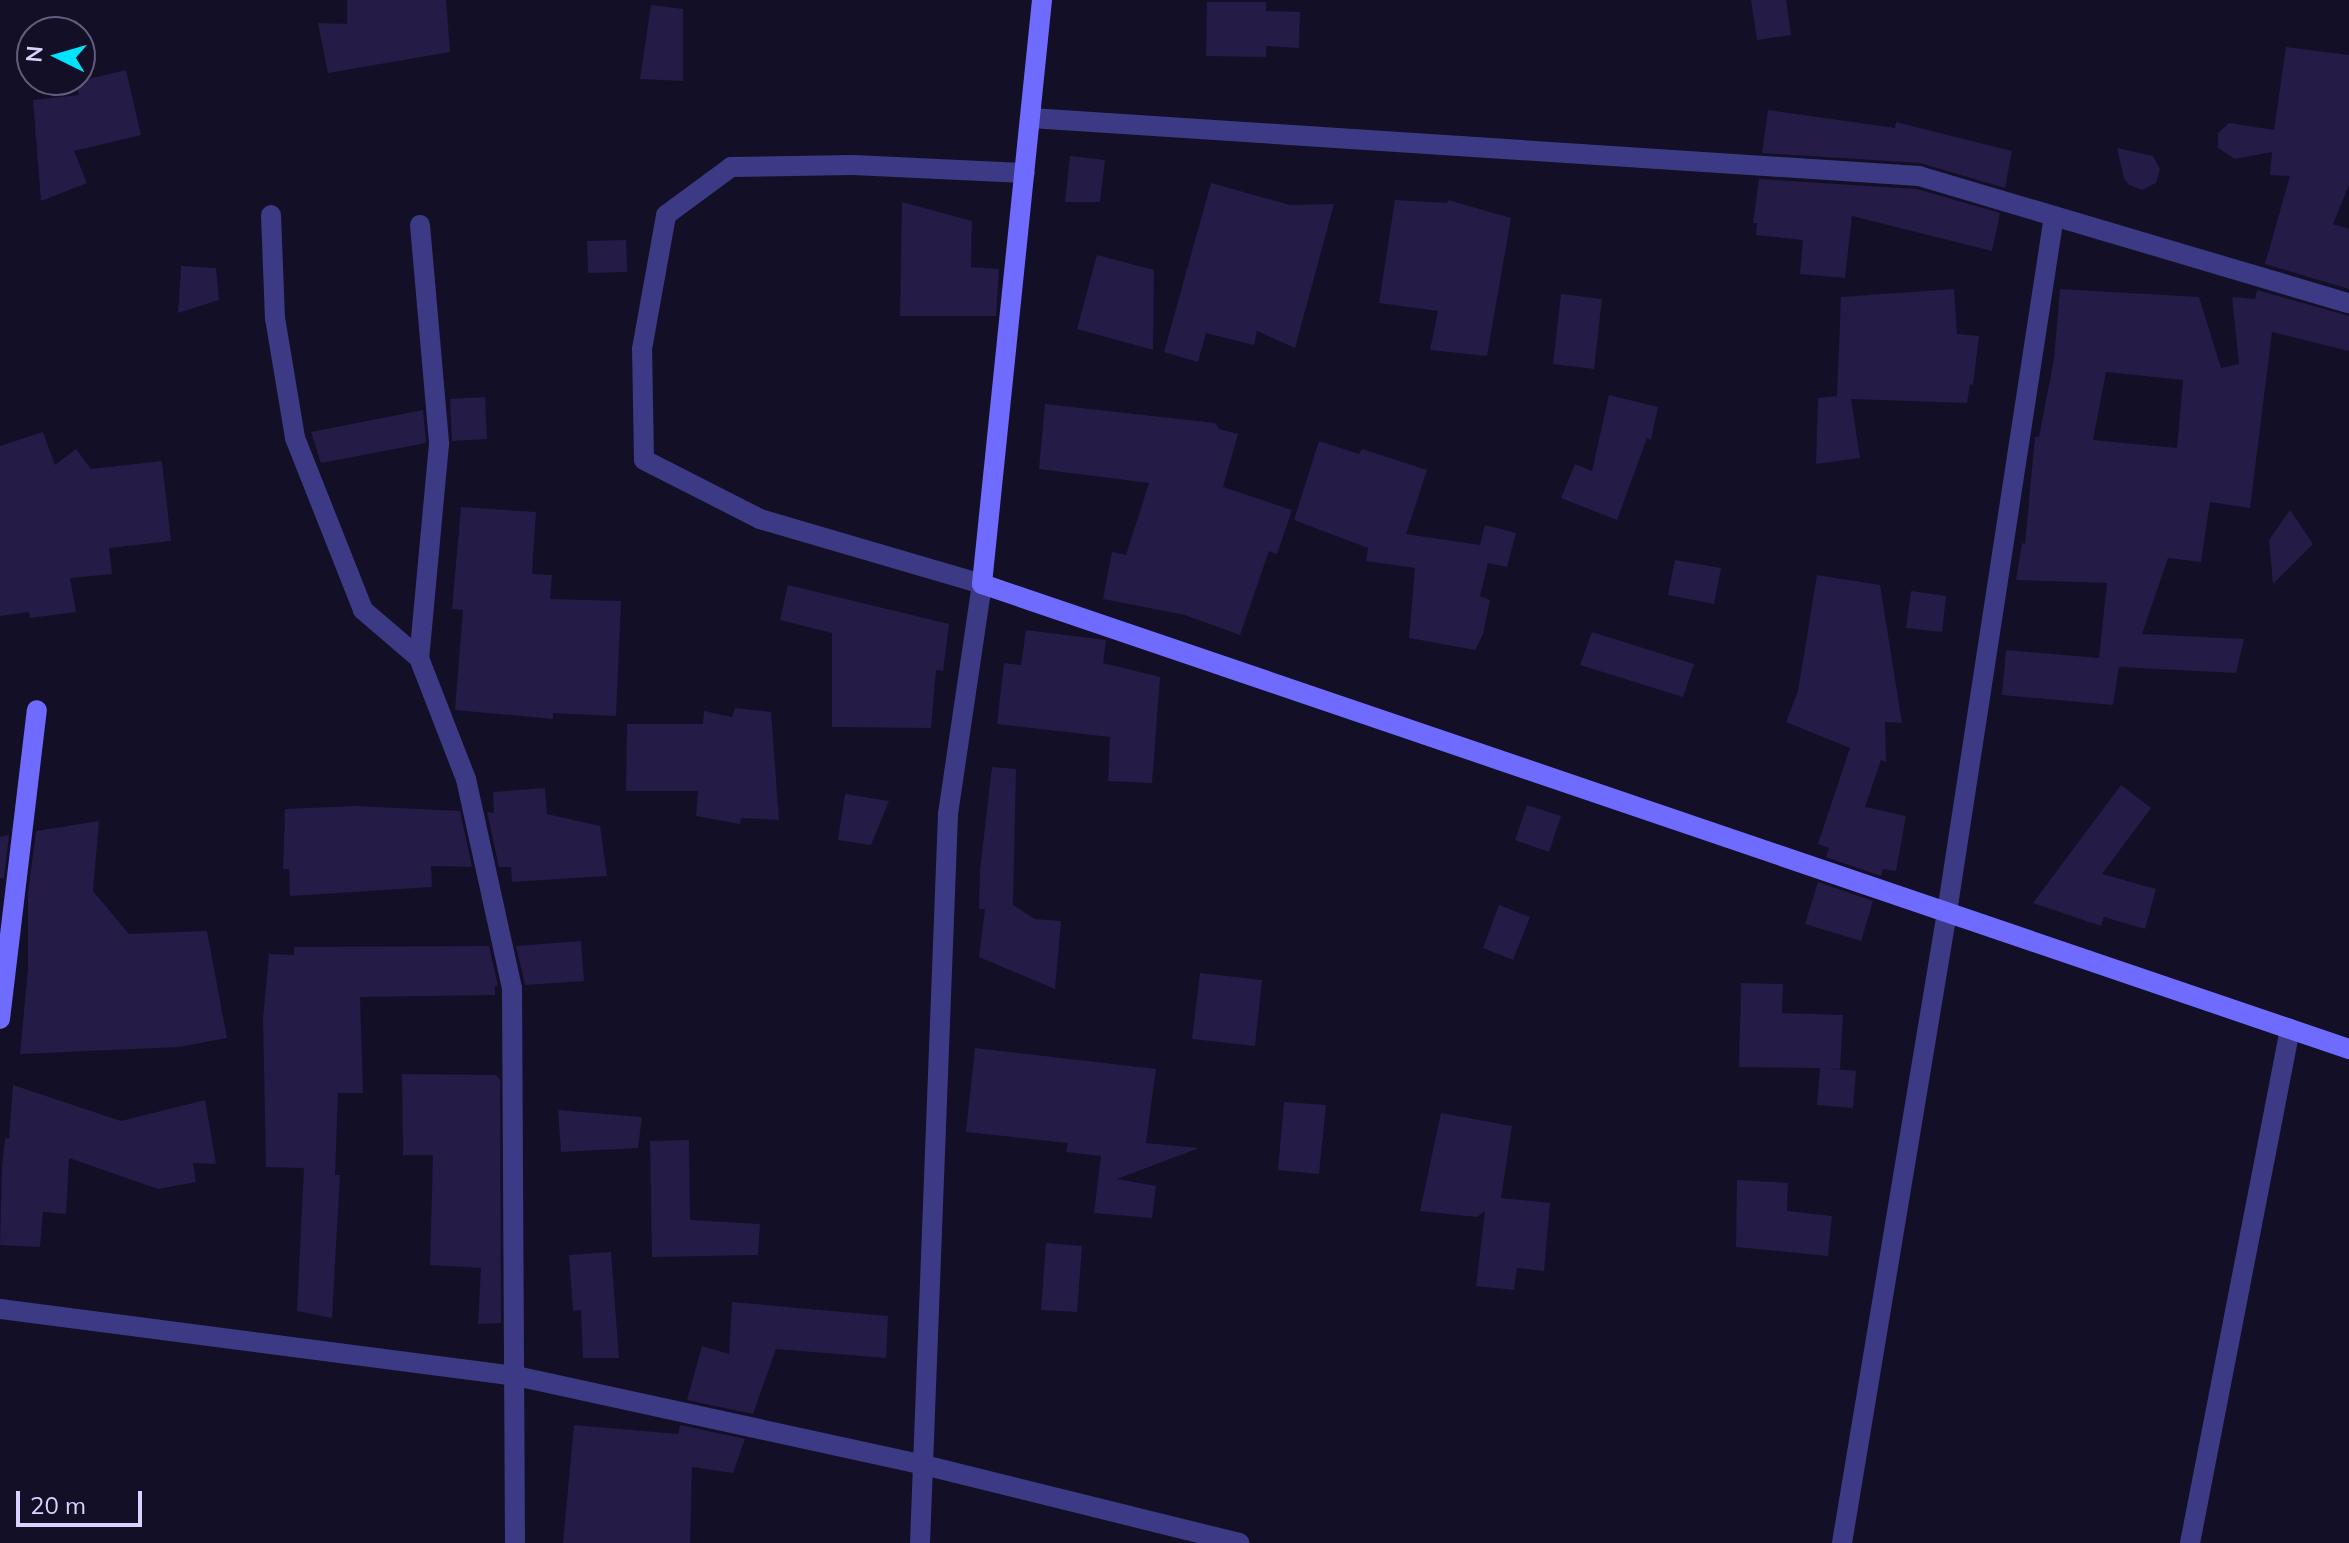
<!DOCTYPE html>
<html>
<head>
<meta charset="utf-8">
<style>
	body { margin:0 }
	#map { position:relative; width:2349px; height:1543px; overflow:hidden; background:#130f26; font-family:Mulish,sans-serif }
	div>[style] { position:absolute }
	.building>* { inset:0; background:#241b47 }
	.street>* { height:20px; margin:-10px; padding:0 10px; transform-origin:10px; border-radius:10px; background:#3d3a85 }
	.secondary>* { height:20px; margin:-10px; padding:0 10px; transform-origin:10px; border-radius:10px; background:#6f6bff }
	span { translate:-50% -50%; white-space:nowrap; text-align:center; line-height:1.15; -webkit-text-stroke:6px #130f26; paint-order:stroke }
	.north { position:absolute; left:16px; top:16px; width:80px; height:80px; box-sizing:border-box; background:#130f26; border:2px solid #625e7d; border-radius:50%; rotate:275deg; font-size:22px; font-weight:700; line-height:32px; text-align:center; color:#d9d4ff }
	.north::after { content:''; display:block; margin:auto; width:28px; height:36px; background:#00e5ff; clip-path:polygon(50% 0,100% 100%,50% 72%,0 100%) }
	.scale { position:absolute; left:16px; top:1491px; width:126px; height:36px; box-sizing:border-box; border:4px solid #d9d4ff; border-top:0; padding-left:10px; font-size:24px; line-height:28px; white-space:nowrap; color:#d9d4ff; -webkit-text-stroke:6px #130f26; paint-order:stroke }
</style>
</head>
<body>
<div id="map">
	<div class="building">
		<div style="clip-path:polygon(347px 0,446px 0,450px 52px,328px 73px,318px 23px,347px 24px)"></div>
		<div style="clip-path:polygon(1751px 0,1786px 0,1791px 35px,1757px 40px)"></div>
		<div style="clip-path:polygon(1207px 2px,1266px 2px,1266px 11px,1300px 12px,1299px 48px,1266px 46px,1266px 57px,1206px 56px)"></div>
		<div style="clip-path:polygon(651px 5px,683px 9px,683px 81px,640px 79px)"></div>
		<div style="clip-path:polygon(2286px 47px,2349px 55px,2349px 185px,2333px 224px,2349px 229px,2349px 289px,2265px 264px,2290px 176px,2270px 175px,2272px 152px,2235px 159px,2218px 148px,2218px 133px,2229px 123px,2274px 130px)"></div>
		<div style="clip-path:polygon(126px 70px,141px 135px,74px 151px,87px 183px,41px 201px,33px 100px,79px 95px,76px 82px)"></div>
		<div style="clip-path:polygon(1768px 110px,1895px 128px,1896px 122px,2012px 151px,2005px 188px,1920px 163px,1762px 153px)"></div>
		<div style="clip-path:polygon(2117px 148px,2153px 156px,2160px 169px,2156px 183px,2142px 190px,2129px 185px,2124px 179px)"></div>
		<div style="clip-path:polygon(1070px 156px,1105px 160px,1100px 202px,1065px 202px)"></div>
		<div style="clip-path:polygon(1759px 179px,1917px 189px,2000px 213px,1992px 251px,1852px 216px,1845px 278px,1800px 274px,1803px 240px,1756px 235px,1757px 223px,1753px 223px)"></div>
		<div style="clip-path:polygon(1211px 183px,1290px 205px,1334px 204px,1295px 348px,1257px 331px,1254px 345px,1206px 333px,1198px 362px,1164px 352px)"></div>
		<div style="clip-path:polygon(1395px 200px,1447px 203px,1448px 200px,1511px 218px,1487px 356px,1430px 350px,1438px 311px,1379px 303px)"></div>
		<div style="clip-path:polygon(902px 202px,972px 221px,971px 267px,999px 269px,996px 316px,900px 316px)"></div>
		<div style="clip-path:polygon(626px 240px,627px 272px,588px 273px,587px 241px)"></div>
		<div style="clip-path:polygon(1097px 255px,1154px 270px,1153px 350px,1077px 329px)"></div>
		<div style="clip-path:polygon(181px 266px,216px 268px,219px 300px,178px 313px)"></div>
		<div style="clip-path:polygon(1954px 289px,1957px 334px,1979px 336px,1973px 385px,1970px 384px,1967px 403px,1851px 399px,1860px 458px,1816px 464px,1818px 398px,1837px 396px,1841px 297px)"></div>
		<div style="clip-path:polygon(evenodd,2060px 289px,2199px 297px,2221px 368px,2239px 364px,2232px 297px,2255px 299px,2257px 290px,2349px 316px,2349px 351px,2272px 332px,2250px 508px,2210px 502px,2201px 562px,2168px 558px,2142px 634px,2244px 639px,2236px 673px,2119px 667px,2113px 705px,2002px 695px,2006px 650px,2099px 658px,2107px 583px,2016px 580px,2022px 543px,2025px 544px,2035px 437px,2039px 437px,2054px 359px,2060px 289px,2106px 372px,2183px 380px,2177px 448px,2093px 440px,2106px 372px)"></div>
		<div style="clip-path:polygon(1561px 294px,1602px 299px,1594px 369px,1553px 364px)"></div>
		<div style="clip-path:polygon(1609px 395px,1658px 407px,1651px 440px,1647px 438px,1617px 520px,1561px 498px,1575px 464px,1592px 471px)"></div>
		<div style="clip-path:polygon(485px 397px,487px 439px,452px 441px,450px 399px)"></div>
		<div style="clip-path:polygon(1045px 404px,1215px 423px,1219px 429px,1238px 434px,1223px 487px,1292px 510px,1277px 554px,1269px 551px,1240px 635px,1185px 615px,1103px 599px,1112px 552px,1126px 555px,1149px 483px,1039px 469px)"></div>
		<div style="clip-path:polygon(423px 410px,426px 443px,321px 463px,311px 432px)"></div>
		<div style="clip-path:polygon(43px 432px,55px 465px,76px 449px,91px 469px,162px 461px,171px 541px,109px 548px,112px 574px,70px 578px,76px 612px,30px 618px,29px 612px,0 616px,0 446px)"></div>
		<div style="clip-path:polygon(1319px 441px,1359px 454px,1362px 449px,1427px 470px,1406px 534px,1480px 545px,1485px 525px,1516px 533px,1507px 567px,1488px 563px,1480px 596px,1490px 600px,1483px 634px,1475px 650px,1409px 638px,1415px 568px,1366px 561px,1368px 548px,1294px 520px)"></div>
		<div style="clip-path:polygon(461px 507px,536px 512px,532px 574px,552px 575px,550px 599px,621px 601px,616px 716px,553px 713px,553px 719px,455px 710px,463px 610px,452px 609px)"></div>
		<div style="clip-path:polygon(2290px 510px,2313px 544px,2273px 584px,2269px 540px)"></div>
		<div style="clip-path:polygon(1675px 560px,1721px 568px,1714px 604px,1668px 595px)"></div>
		<div style="clip-path:polygon(1817px 575px,1880px 585px,1902px 723px,1885px 722px,1886px 762px,1881px 760px,1865px 807px,1906px 816px,1896px 871px,1883px 869px,1881px 876px,1826px 857px,1829px 848px,1818px 844px,1850px 748px,1786px 722px,1798px 691px)"></div>
		<div style="clip-path:polygon(788px 585px,949px 624px,943px 671px,936px 670px,931px 728px,832px 727px,832px 633px,780px 620px)"></div>
		<div style="clip-path:polygon(1911px 591px,1946px 596px,1942px 632px,1906px 628px)"></div>
		<div style="clip-path:polygon(1026px 630px,1106px 640px,1103px 663px,1160px 677px,1152px 783px,1108px 781px,1110px 737px,997px 724px,1004px 663px,1021px 665px)"></div>
		<div style="clip-path:polygon(1592px 632px,1694px 664px,1683px 697px,1580px 665px)"></div>
		<div style="clip-path:polygon(735px 708px,771px 712px,779px 820px,741px 818px,740px 824px,696px 816px,698px 791px,626px 791px,627px 724px,703px 724px,704px 711px,732px 717px)"></div>
		<div style="clip-path:polygon(992px 767px,1016px 769px,1013px 905px,1035px 919px,1061px 921px,1055px 989px,979px 957px,985px 909px,979px 909px,980px 870px)"></div>
		<div style="clip-path:polygon(2121px 785px,2151px 808px,2102px 874px,2156px 889px,2145px 929px,2104px 917px,2101px 926px,2033px 903px)"></div>
		<div style="clip-path:polygon(545px 788px,547px 814px,600px 826px,607px 876px,512px 882px,511px 867px,499px 867px,487px 812px,494px 813px,493px 792px)"></div>
		<div style="clip-path:polygon(845px 794px,889px 801px,871px 845px,838px 840px)"></div>
		<div style="clip-path:polygon(1527px 805px,1561px 816px,1549px 852px,1515px 840px)"></div>
		<div style="clip-path:polygon(356px 806px,460px 811px,472px 867px,431px 866px,432px 887px,290px 896px,289px 869px,283px 869px,285px 809px)"></div>
		<div style="clip-path:polygon(99px 821px,93px 891px,129px 934px,207px 931px,227px 1038px,179px 1047px,20px 1054px,28px 969px,28px 893px,36px 831px)"></div>
		<div style="clip-path:polygon(9px 835px,4px 878px,0 878px,0 837px)"></div>
		<div style="clip-path:polygon(1818px 882px,1873px 901px,1861px 941px,1805px 924px)"></div>
		<div style="clip-path:polygon(1499px 905px,1530px 917px,1513px 960px,1483px 948px)"></div>
		<div style="clip-path:polygon(581px 941px,584px 981px,525px 985px,516px 946px)"></div>
		<div style="clip-path:polygon(489px 946px,498px 986px,495px 986px,495px 995px,360px 997px,363px 1093px,338px 1093px,335px 1175px,340px 1175px,332px 1318px,297px 1311px,304px 1168px,266px 1167px,263px 1019px,269px 954px,294px 955px,294px 947px)"></div>
		<div style="clip-path:polygon(1200px 973px,1262px 980px,1255px 1046px,1192px 1039px)"></div>
		<div style="clip-path:polygon(1741px 983px,1783px 984px,1782px 1013px,1843px 1015px,1840px 1069px,1823px 1068px,1856px 1071px,1853px 1108px,1817px 1105px,1820px 1068px,1739px 1067px)"></div>
		<div style="clip-path:polygon(975px 1048px,1156px 1069px,1146px 1143px,1199px 1148px,1117px 1179px,1156px 1186px,1152px 1218px,1094px 1213px,1101px 1156px,1066px 1152px,1068px 1143px,966px 1132px)"></div>
		<div style="clip-path:polygon(402px 1074px,496px 1075px,500px 1080px,501px 1323px,478px 1324px,481px 1268px,430px 1265px,433px 1155px,403px 1155px)"></div>
		<div style="clip-path:polygon(13px 1085px,121px 1121px,205px 1100px,216px 1164px,193px 1163px,196px 1182px,158px 1189px,69px 1158px,66px 1214px,43px 1212px,40px 1247px,0 1245px,2px 1166px,5px 1138px,9px 1139px)"></div>
		<div style="clip-path:polygon(1284px 1102px,1326px 1105px,1319px 1174px,1278px 1170px)"></div>
		<div style="clip-path:polygon(558px 1110px,642px 1117px,638px 1148px,561px 1152px)"></div>
		<div style="clip-path:polygon(1441px 1113px,1512px 1126px,1501px 1198px,1550px 1203px,1544px 1271px,1517px 1268px,1514px 1290px,1476px 1286px,1485px 1211px,1477px 1217px,1420px 1211px)"></div>
		<div style="clip-path:polygon(689px 1140px,690px 1220px,760px 1224px,758px 1255px,652px 1257px,650px 1141px)"></div>
		<div style="clip-path:polygon(1737px 1180px,1788px 1183px,1787px 1211px,1832px 1216px,1828px 1256px,1736px 1247px)"></div>
		<div style="clip-path:polygon(1046px 1243px,1082px 1246px,1077px 1312px,1041px 1310px)"></div>
		<div style="clip-path:polygon(611px 1252px,619px 1358px,583px 1358px,581px 1310px,573px 1311px,569px 1255px)"></div>
		<div style="clip-path:polygon(732px 1302px,888px 1316px,886px 1358px,776px 1349px,753px 1414px,687px 1400px,702px 1346px,729px 1354px)"></div>
		<div style="clip-path:polygon(574px 1425px,678px 1434px,680px 1425px,745px 1439px,733px 1473px,692px 1467px,690px 1543px,563px 1543px)"></div>
	</div>
	<div class="street">
		<div style="left:1031px;top:118px;width:890px;rotate:3.74deg"></div>
		<div style="left:1919px;top:176px;width:448px;rotate:16.5deg"></div>
		<div style="left:271px;top:215px;width:103px;rotate:87.8deg"></div>
		<div style="left:275px;top:318px;width:122px;rotate:80.5deg"></div>
		<div style="left:295px;top:438px;width:185px;rotate:68.4deg"></div>
		<div style="left:363px;top:610px;width:74px;rotate:40.6deg"></div>
		<div style="left:420px;top:225px;width:220px;rotate:85deg"></div>
		<div style="left:439px;top:444px;width:215px;rotate:95.3deg"></div>
		<div style="left:419px;top:658px;width:130px;rotate:68.8deg"></div>
		<div style="left:466px;top:779px;width:214px;rotate:77.6deg"></div>
		<div style="left:512px;top:988px;width:555px;rotate:89.69deg"></div>
		<div style="left:0;top:1309px;width:520px;rotate:7.4deg"></div>
		<div style="left:516px;top:1376px;width:418px;rotate:12.3deg"></div>
		<div style="left:924px;top:1465px;width:325px;rotate:13.9deg"></div>
		<div style="left:920px;top:1543px;width:730px;rotate:-87.8deg"></div>
		<div style="left:948px;top:814px;width:232px;rotate:-81.6deg"></div>
		<div style="left:982px;top:584px;width:231px;rotate:-163.7deg"></div>
		<div style="left:760px;top:519px;width:130px;rotate:-153deg"></div>
		<div style="left:644px;top:460px;width:111px;rotate:-91deg"></div>
		<div style="left:642px;top:349px;width:136px;rotate:-79.8deg"></div>
		<div style="left:666px;top:215px;width:81px;rotate:-36.4deg"></div>
		<div style="left:731px;top:167px;width:122px;rotate:-0.9deg"></div>
		<div style="left:853px;top:165px;width:172px;rotate:2.7deg"></div>
		<div style="left:1842px;top:1543px;width:640px;rotate:-80.55deg"></div>
		<div style="left:1947px;top:912px;width:704px;rotate:-81.26deg"></div>
		<div style="left:2190px;top:1543px;width:524px;rotate:-78.99deg"></div>
	</div>
	<div class="secondary">
		<div style="left:1042px;top:0;width:587px;rotate:95.87deg"></div>
		<div style="left:982px;top:584px;width:1444px;rotate:18.79deg"></div>
		<div style="left:0;top:1019px;width:311px;rotate:-83.2deg"></div>
	</div>
	<div class="north">N</div>
	<div class="scale">20 m</div>
</div>
</body>
</html>
